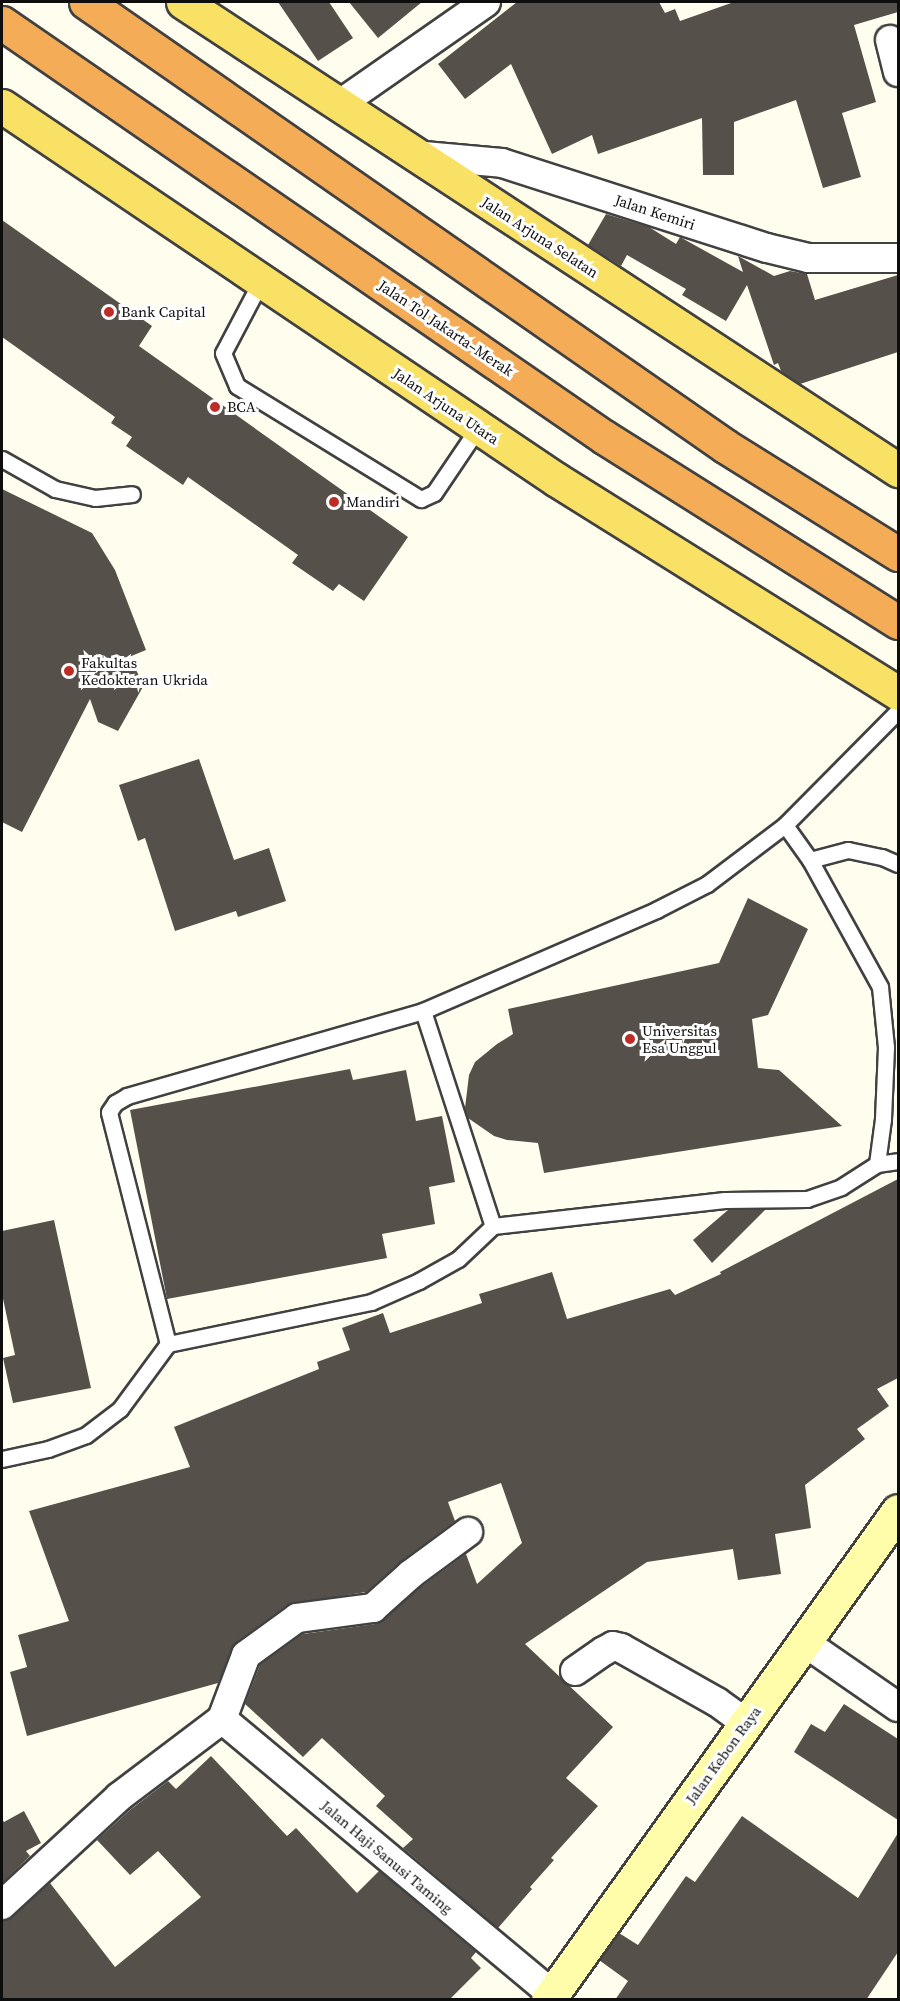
<!DOCTYPE html>
<html>
<head>
<meta charset="utf-8">
<style>
	body { margin:0 }
	#map { position:relative; width:900px; height:2001px; overflow:hidden; background:#fffdee; font-family:"Source Serif 4",serif }
	div>[style] { position:absolute }
	.building>* { inset:0; background:#56504a }
	.roads { filter:drop-shadow(2px 0 #414141) drop-shadow(-2px 0 #414141) drop-shadow(0 2px #414141) drop-shadow(0 -2px #414141) }
	.lane>* { height:15px; margin:-7.5px; padding:0 7.5px; transform-origin:7.5px; border-radius:7.5px; background:#fff }
	.street>* { height:28px; margin:-14px; padding:0 14px; transform-origin:14px; border-radius:14px; background:#fff }
	.secondary>* { height:33px; margin:-16.5px; padding:0 16.5px; transform-origin:16.5px; border-radius:16.5px; background:#fffcaa }
	.primary>* { height:33px; margin:-16.5px; padding:0 16.5px; transform-origin:16.5px; border-radius:16.5px; background:#f8e165 }
	.highway>* { height:33px; margin:-16.5px; padding:0 16.5px; transform-origin:16.5px; border-radius:16.5px; background:#f4ac57 }
	.dots>* { width:16px; height:16px; translate:-50% -50%; box-sizing:border-box; border:3px solid #fff; border-radius:50% }
	span { translate:-50% -50%; white-space:nowrap; text-align:center; line-height:1.15; -webkit-text-stroke:6px #fff; paint-order:stroke }
	.street-label { font-size:15px; color:#0e0e0e }
	.poi-label { font-size:15px; color:#0e0e0e }
	.left { translate:0 -50%; text-align:left }
	.frame { position:absolute; inset:0; border:3px solid #0e0e0e; pointer-events:none }
</style>
</head>
<body>
<div id="map">
	<div class="building">
		<div style="clip-path:polygon(278px 2px,329px 2px,353px 38px,318px 61px)"></div>
		<div style="clip-path:polygon(349px 2px,422px 2px,378px 38px)"></div>
		<div style="clip-path:polygon(517px 2px,659px 2px,665px 13px,675px 9px,680px 21px,734px 2px,898px 2px,898px 12px,854px 25px,876px 102px,842px 113px,861px 177px,823px 188px,796px 100px,734px 122px,734px 175px,703px 175px,702px 118px,598px 154px,592px 135px,552px 154px,511px 64px,465px 99px,438px 64px)"></div>
		<div style="clip-path:polygon(606px 214px,649px 227px,676px 244px,680px 237px,743px 272px,738px 256px,774px 276px,790px 271px,807px 274px,815px 300px,898px 275px,898px 352px,800px 384px,781px 371px,778px 363px,774px 365px,747px 285px,726px 321px,682px 295px,686px 289px,627px 255px,621px 266px,588px 245px)"></div>
		<div style="clip-path:polygon(2px 220px,152px 326px,139px 346px,408px 537px,364px 601px,339px 584px,333px 591px,292px 563px,298px 555px,188px 477px,183px 485px,126px 446px,132px 437px,111px 423px,115px 417px,2px 337px)"></div>
		<div style="clip-path:polygon(2px 489px,92px 533px,115px 570px,146px 650px,129px 657px,144px 685px,118px 731px,98px 722px,90px 699px,22px 832px,2px 822px)"></div>
		<div style="clip-path:polygon(199px 759px,234px 860px,269px 848px,286px 901px,238px 917px,236px 911px,175px 931px,145px 838px,138px 841px,119px 785px)"></div>
		<div style="clip-path:polygon(748px 898px,808px 929px,768px 1015px,752px 1019px,758px 1068px,779px 1070px,842px 1126px,544px 1173px,538px 1143px,507px 1140px,494px 1136px,468px 1118px,465px 1108px,469px 1075px,475px 1062px,497px 1044px,513px 1034px,508px 1009px,719px 963px)"></div>
		<div style="clip-path:polygon(350px 1069px,353px 1080px,406px 1070px,416px 1121px,442px 1116px,455px 1182px,429px 1187px,435px 1224px,382px 1234px,387px 1258px,167px 1299px,130px 1110px)"></div>
		<div style="clip-path:polygon(898px 1179px,898px 1378px,877px 1389px,889px 1406px,857px 1429px,865px 1439px,805px 1485px,811px 1528px,775px 1534px,781px 1574px,738px 1580px,733px 1549px,647px 1562px,525px 1644px,613px 1727px,566px 1778px,598px 1806px,551px 1858px,554px 1860px,530px 1887px,532px 1889px,498px 1928px,403px 1848px,413px 1839px,376px 1806px,385px 1796px,322px 1738px,303px 1757px,245px 1704px,260px 1665px,303px 1634px,375px 1624px,383px 1621px,421px 1587px,466px 1554px,477px 1584px,522px 1543px,501px 1483px,448px 1502px,455px 1521px,401px 1561px,366px 1592px,287px 1605px,236px 1642px,218px 1683px,27px 1736px,10px 1672px,27px 1667px,18px 1635px,69px 1621px,29px 1511px,190px 1467px,174px 1427px,319px 1369px,317px 1362px,350px 1350px,342px 1328px,383px 1313px,390px 1333px,482px 1303px,479px 1294px,552px 1272px,567px 1319px,670px 1289px,675px 1295px,721px 1274px,720px 1272px)"></div>
		<div style="clip-path:polygon(766px 1209px,712px 1263px,693px 1240px,728px 1210px)"></div>
		<div style="clip-path:polygon(54px 1220px,91px 1388px,13px 1403px,3px 1358px,15px 1355px,2px 1294px,2px 1231px)"></div>
		<div style="clip-path:polygon(844px 1704px,898px 1739px,898px 1820px,794px 1752px,811px 1724px,825px 1732px)"></div>
		<div style="clip-path:polygon(211px 1756px,287px 1836px,296px 1828px,357px 1893px,379px 1871px,476px 1952px,471px 1958px,481px 1968px,449px 2000px,2px 2000px,2px 1921px,13px 1917px,50px 1883px,115px 1967px,201px 1897px,158px 1851px,130px 1875px,97px 1840px,130px 1810px,168px 1781px,176px 1789px)"></div>
		<div style="clip-path:polygon(24px 1811px,41px 1843px,26px 1851px,30px 1856px,2px 1883px,2px 1819px,4px 1822px)"></div>
		<div style="clip-path:polygon(742px 1816px,858px 1898px,898px 1833px,898px 1952px,866px 2000px,615px 2000px,628px 1981px,599px 1960px,619px 1933px,638px 1945px,686px 1876px,695px 1882px)"></div>
	</div>
	<div class="roads">
		<div class="lane">
			<div style="left:261px;top:281px;width:81px;rotate:117.8deg"></div>
			<div style="left:223px;top:353px;width:36px;rotate:67deg"></div>
			<div style="left:237px;top:386px;width:216px;rotate:31.6deg"></div>
			<div style="left:421px;top:499px;width:14px;rotate:-25deg"></div>
			<div style="left:434px;top:493px;width:78px;rotate:-55.9deg"></div>
			<div style="left:2px;top:459px;width:61px;rotate:29.5deg"></div>
			<div style="left:55px;top:489px;width:41px;rotate:12.7deg"></div>
			<div style="left:95px;top:498px;width:37px;rotate:-6deg"></div>
			<div style="left:785px;top:825px;width:43px;rotate:54.5deg"></div>
			<div style="left:810px;top:860px;width:145px;rotate:61.1deg"></div>
			<div style="left:880px;top:987px;width:60px;rotate:84.3deg"></div>
			<div style="left:886px;top:1047px;width:72px;rotate:92.4deg"></div>
			<div style="left:883px;top:1119px;width:45px;rotate:97.6deg"></div>
			<div style="left:810px;top:860px;width:39px;rotate:-15deg"></div>
			<div style="left:848px;top:850px;width:35px;rotate:12deg"></div>
			<div style="left:882px;top:857px;width:17px;rotate:24deg"></div>
			<div style="left:423px;top:1011px;width:226px;rotate:72deg"></div>
			<div style="left:493px;top:1226px;width:233px;rotate:-6.4deg"></div>
			<div style="left:725px;top:1200px;width:82px;rotate:-0.7deg"></div>
			<div style="left:807px;top:1199px;width:36px;rotate:-19deg"></div>
			<div style="left:841px;top:1187px;width:43px;rotate:-32.6deg"></div>
			<div style="left:877px;top:1164px;width:21px;rotate:-8deg"></div>
			<div style="left:493px;top:1226px;width:48px;rotate:136.7deg"></div>
			<div style="left:458px;top:1259px;width:45px;rotate:150.6deg"></div>
			<div style="left:419px;top:1281px;width:52px;rotate:156.4deg"></div>
			<div style="left:371px;top:1302px;width:207px;rotate:168.3deg"></div>
			<div style="left:168px;top:1344px;width:239px;rotate:-104.3deg"></div>
			<div style="left:109px;top:1112px;width:11px;rotate:-56deg"></div>
			<div style="left:115px;top:1103px;width:14px;rotate:-30deg"></div>
			<div style="left:127px;top:1096px;width:308px;rotate:-16deg"></div>
			<div style="left:423px;top:1011px;width:254px;rotate:-23.4deg"></div>
			<div style="left:656px;top:910px;width:57px;rotate:-27deg"></div>
			<div style="left:707px;top:884px;width:98px;rotate:-37.1deg"></div>
			<div style="left:785px;top:825px;width:161px;rotate:-45.3deg"></div>
			<div style="left:2px;top:1459px;width:47px;rotate:-12.3deg"></div>
			<div style="left:48px;top:1449px;width:40px;rotate:-20.2deg"></div>
			<div style="left:86px;top:1435px;width:43px;rotate:-37.4deg"></div>
			<div style="left:120px;top:1409px;width:81px;rotate:-53.6deg"></div>
		</div>
		<div class="street">
			<div style="left:890px;top:40px;width:33px;rotate:76deg"></div>
			<div style="left:340px;top:104px;width:178px;rotate:-34.9deg"></div>
			<div style="left:413px;top:155px;width:89px;rotate:5.1deg"></div>
			<div style="left:502px;top:163px;width:278px;rotate:17.8deg"></div>
			<div style="left:767px;top:248px;width:42px;rotate:13.7deg"></div>
			<div style="left:808px;top:258px;width:90px"></div>
			<div style="left:804px;top:1642px;width:114px;rotate:34.7deg"></div>
			<div style="left:575px;top:1671px;width:35px;rotate:-35deg"></div>
			<div style="left:604px;top:1651px;width:10px;rotate:-29deg"></div>
			<div style="left:613px;top:1646px;width:8px;rotate:14deg"></div>
			<div style="left:621px;top:1648px;width:110px;rotate:29.4deg"></div>
			<div style="left:717px;top:1702px;width:36px;rotate:36deg"></div>
			<div style="left:222px;top:1719px;width:68px;rotate:-69.4deg"></div>
			<div style="left:246px;top:1655px;width:63px;rotate:-36deg"></div>
			<div style="left:297px;top:1618px;width:77px;rotate:-7.5deg"></div>
			<div style="left:373px;top:1608px;width:51px;rotate:-41.8deg"></div>
			<div style="left:411px;top:1574px;width:71px;rotate:-36.4deg"></div>
			<div style="left:2px;top:1905px;width:159px;rotate:-42.7deg"></div>
			<div style="left:119px;top:1797px;width:129px;rotate:-37.1deg"></div>
			<div style="left:222px;top:1719px;width:430px;rotate:39.8deg"></div>
		</div>
		<div class="secondary">
			<div style="left:548px;top:2000px;width:601px;rotate:-54.41deg"></div>
		</div>
		<div class="primary">
			<div style="left:183px;top:2px;width:855px;rotate:33.21deg"></div>
			<div style="left:2px;top:106px;width:669px;rotate:33.98deg"></div>
			<div style="left:557px;top:480px;width:402px;rotate:32deg"></div>
		</div>
		<div class="highway">
			<div style="left:86px;top:2px;width:778px;rotate:34.79deg"></div>
			<div style="left:725px;top:446px;width:204px;rotate:32deg"></div>
			<div style="left:2px;top:23px;width:731px;rotate:34.52deg"></div>
			<div style="left:604px;top:437px;width:347px;rotate:32.2deg"></div>
		</div>
	</div>
	<div class="dots">
		<div style="left:109px;top:312px;background:#be2c26"></div>
		<div style="left:215px;top:407px;background:#be2c26"></div>
		<div style="left:334px;top:502px;background:#be2c26"></div>
		<div style="left:69px;top:671px;background:#be2c26"></div>
		<div style="left:630px;top:1039px;background:#be2c26"></div>
	</div>
	<div class="street-label">
		<span style="left:655px;top:212px;rotate:18deg">Jalan Kemiri</span>
		<span style="left:540px;top:237px;rotate:33deg">Jalan Arjuna Selatan</span>
		<span style="left:446px;top:328px;rotate:34deg">Jalan Tol Jakarta–Merak</span>
		<span style="left:446px;top:406px;rotate:34deg">Jalan Arjuna Utara</span>
		<span style="left:723px;top:1755px;rotate:-54deg">Jalan Kebon Raya</span>
		<span style="left:387px;top:1857px;rotate:40deg">Jalan Haji Sanusi Taming</span>
	</div>
	<div class="poi-label">
		<span class="left" style="left:121px;top:312px">Bank Capital</span>
		<span class="left" style="left:227px;top:407px">BCA</span>
		<span class="left" style="left:346px;top:502px">Mandiri</span>
		<span class="left" style="left:81px;top:671px">Fakultas<br>Kedokteran Ukrida</span>
		<span class="left" style="left:642px;top:1039px">Universitas<br>Esa Unggul</span>
	</div>
	<div class="frame"></div>
</div>
</body>
</html>
